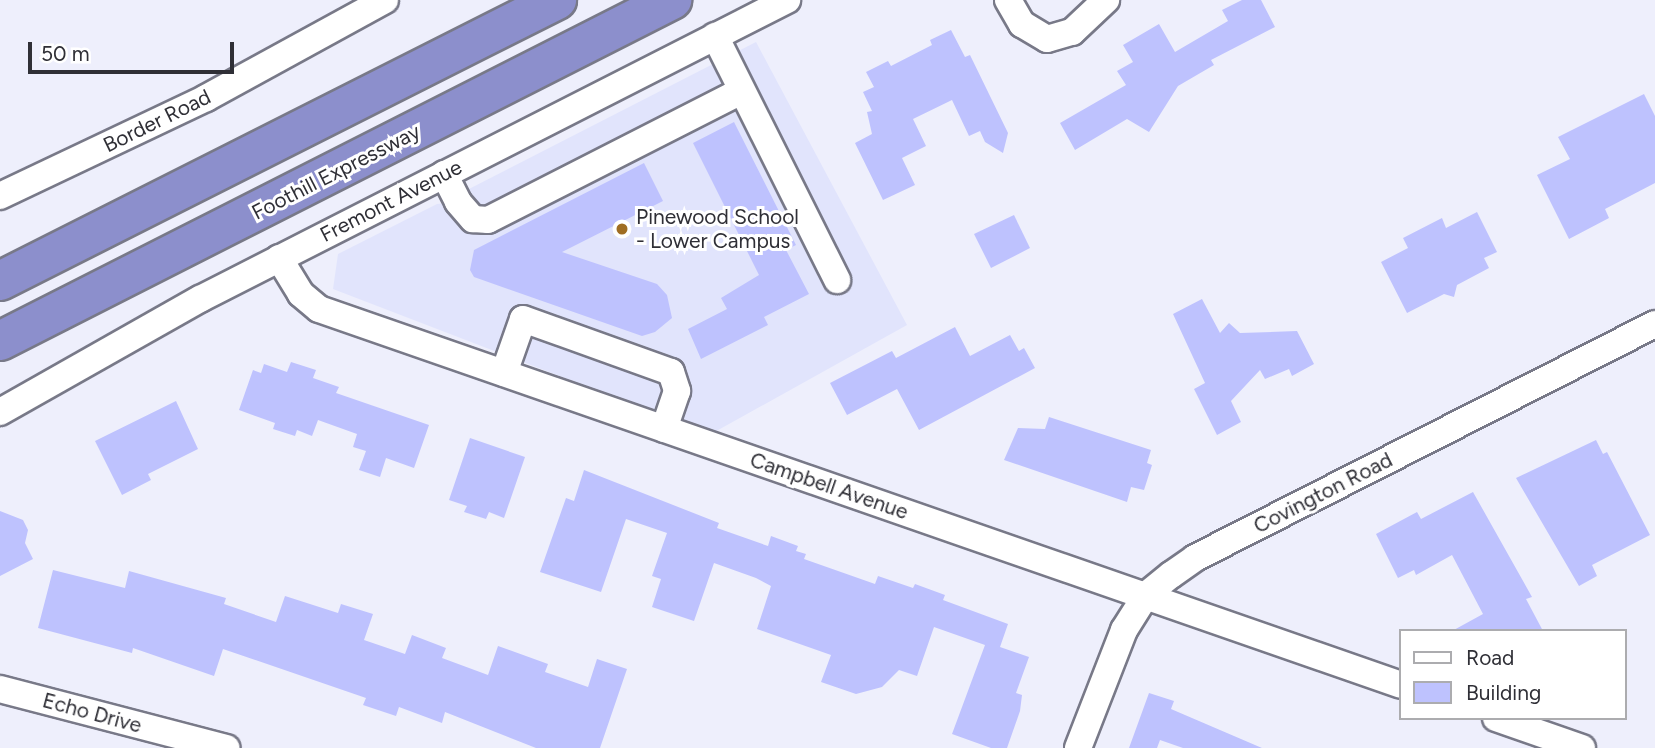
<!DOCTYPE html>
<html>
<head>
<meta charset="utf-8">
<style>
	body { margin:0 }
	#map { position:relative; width:1655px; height:748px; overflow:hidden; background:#eeeffc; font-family:Figtree,sans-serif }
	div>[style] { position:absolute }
	.built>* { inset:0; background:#e1e4fc }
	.building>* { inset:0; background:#bec2fe }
	.roads { filter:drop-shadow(2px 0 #787988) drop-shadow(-2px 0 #787988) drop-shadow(0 2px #787988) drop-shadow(0 -2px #787988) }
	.minor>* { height:26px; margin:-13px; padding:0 13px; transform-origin:13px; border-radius:13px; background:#fff }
	.highway>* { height:38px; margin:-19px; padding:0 19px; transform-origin:19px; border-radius:19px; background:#8c8fcc }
	.dots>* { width:19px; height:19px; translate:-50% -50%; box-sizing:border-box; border:4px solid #fff; border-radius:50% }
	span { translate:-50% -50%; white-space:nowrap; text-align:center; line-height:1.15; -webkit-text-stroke:6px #fff; paint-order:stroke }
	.street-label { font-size:21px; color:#2f2f36 }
	.poi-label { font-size:21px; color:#2f2f36 }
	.left { translate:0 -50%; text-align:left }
	.legend { position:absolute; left:1399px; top:629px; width:228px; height:91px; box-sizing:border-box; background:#fff; border:2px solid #acacaf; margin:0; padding:9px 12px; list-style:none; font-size:21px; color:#2f2f36 }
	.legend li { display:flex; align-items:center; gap:14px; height:35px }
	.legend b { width:35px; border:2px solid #acacaf }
	.scale { position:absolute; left:28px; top:42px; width:206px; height:32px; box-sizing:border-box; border:4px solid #2f2f36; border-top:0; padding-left:9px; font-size:21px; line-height:24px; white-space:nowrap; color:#2f2f36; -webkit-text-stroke:5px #fff; paint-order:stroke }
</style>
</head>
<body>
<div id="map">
	<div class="built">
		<div style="clip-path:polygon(756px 42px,907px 325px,711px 434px,333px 289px,338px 254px,437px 204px,458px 202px,467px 190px)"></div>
	</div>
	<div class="building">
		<div style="clip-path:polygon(1242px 0,1261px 0,1275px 27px,1211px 60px,1214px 65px,1178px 86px,1149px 132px,1127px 119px,1075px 150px,1060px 123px,1126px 85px,1117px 71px,1133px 62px,1123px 45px,1159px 24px,1175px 52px,1228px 21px,1222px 10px)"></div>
		<div style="clip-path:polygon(951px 30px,965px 57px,970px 55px,1008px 133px,1003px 153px,985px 142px,980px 131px,969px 136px,952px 100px,913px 119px,926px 146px,902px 158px,915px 185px,883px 200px,855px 143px,872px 134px,867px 112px,872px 111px,863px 92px,874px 87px,866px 72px,888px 61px,891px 66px,932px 45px,930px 40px)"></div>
		<div style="clip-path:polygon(1644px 94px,1655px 116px,1655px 183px,1605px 209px,1609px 218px,1569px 239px,1537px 175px,1570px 159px,1558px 137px)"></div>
		<div style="clip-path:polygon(734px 122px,796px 245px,786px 250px,809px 294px,764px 317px,768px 325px,701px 359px,688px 329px,727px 309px,721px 298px,759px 275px,693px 143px)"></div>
		<div style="clip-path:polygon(644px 163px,663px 201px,562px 252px,657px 284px,667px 295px,672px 318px,655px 332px,642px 336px,474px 277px,470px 270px,474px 250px)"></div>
		<div style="clip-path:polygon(1477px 212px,1497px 252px,1484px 258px,1489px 268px,1457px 285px,1454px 297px,1444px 294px,1407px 313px,1381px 262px,1408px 248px,1403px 238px,1442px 218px,1446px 228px)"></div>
		<div style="clip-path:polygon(1014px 215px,1030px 248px,991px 268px,974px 234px)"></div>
		<div style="clip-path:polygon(1202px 299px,1220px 333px,1229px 323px,1240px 333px,1297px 331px,1314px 364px,1292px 376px,1289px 369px,1265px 379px,1260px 370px,1231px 401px,1241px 422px,1217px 435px,1194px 389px,1205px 383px,1173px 314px)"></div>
		<div style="clip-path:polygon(955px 327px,970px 356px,1010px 335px,1019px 351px,1024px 348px,1035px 368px,919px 430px,897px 389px,847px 415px,830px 383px,892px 351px,896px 358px)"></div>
		<div style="clip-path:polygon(291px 362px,316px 370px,313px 378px,339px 387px,336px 393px,429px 425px,414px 468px,386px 458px,380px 477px,359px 470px,366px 451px,353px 447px,357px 434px,318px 420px,312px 436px,297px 430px,295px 436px,273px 429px,275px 423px,239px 410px,253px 370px,261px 373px,264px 364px,287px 372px)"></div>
		<div style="clip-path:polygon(176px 401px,198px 449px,148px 474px,151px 480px,122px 495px,95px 441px)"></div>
		<div style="clip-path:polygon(1049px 417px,1151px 450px,1147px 463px,1152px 465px,1144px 490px,1131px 487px,1127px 502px,1004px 460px,1018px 428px,1045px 429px)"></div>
		<div style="clip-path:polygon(470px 438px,525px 457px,504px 518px,489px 512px,486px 519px,464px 512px,467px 506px,449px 500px)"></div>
		<div style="clip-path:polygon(1596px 440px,1603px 454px,1607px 452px,1650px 535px,1592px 565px,1597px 576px,1579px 586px,1516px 478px)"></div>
		<div style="clip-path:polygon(584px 470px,719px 523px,717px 528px,768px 546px,771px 536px,798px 546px,796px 551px,806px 554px,804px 559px,875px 584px,878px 576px,913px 588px,915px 584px,945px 595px,943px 600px,1008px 624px,1000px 647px,1029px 657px,1016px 693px,1022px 695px,1020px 711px,1007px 748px,991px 748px,952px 734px,985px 645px,934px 627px,917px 676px,899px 670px,882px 687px,856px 694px,821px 682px,831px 655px,757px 629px,771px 586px,756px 578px,714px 563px,694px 621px,652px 607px,661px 579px,652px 576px,667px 533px,626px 519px,601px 592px,540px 572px,566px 498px,574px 501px)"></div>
		<div style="clip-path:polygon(1473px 492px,1532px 597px,1526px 599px,1543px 631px,1452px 631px,1483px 614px,1452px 555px,1416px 575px,1414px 570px,1398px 578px,1376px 534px,1417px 512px,1421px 519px)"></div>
		<div style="clip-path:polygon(0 511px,23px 520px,28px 530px,25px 543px,33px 559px,0 576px)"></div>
		<div style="clip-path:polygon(53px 570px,125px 588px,129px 571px,226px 598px,224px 604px,276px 622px,285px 596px,338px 613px,341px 604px,373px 614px,364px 640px,405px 654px,412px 635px,446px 648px,442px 658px,488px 675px,498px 646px,548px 664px,545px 672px,588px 687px,597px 659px,627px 669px,600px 748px,536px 748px,445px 712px,442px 723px,399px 707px,396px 716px,363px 705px,366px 698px,223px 649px,214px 676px,133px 648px,132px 653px,38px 628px)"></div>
		<div style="clip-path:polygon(1149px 693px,1174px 701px,1171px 709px,1262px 748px,1183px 748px,1160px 740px,1157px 748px,1129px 748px)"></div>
	</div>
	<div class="roads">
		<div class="minor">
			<div style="left:1008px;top:0;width:28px;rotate:60deg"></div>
			<div style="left:1022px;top:24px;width:29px;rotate:31deg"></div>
			<div style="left:1047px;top:39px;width:26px;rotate:-16deg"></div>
			<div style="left:1072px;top:32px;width:47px;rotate:-43.3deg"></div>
			<div style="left:715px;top:36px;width:273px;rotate:63.4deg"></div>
			<div style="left:444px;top:174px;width:31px;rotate:63deg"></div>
			<div style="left:458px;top:202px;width:23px;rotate:49deg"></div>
			<div style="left:473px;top:219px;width:15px;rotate:4deg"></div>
			<div style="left:488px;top:220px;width:284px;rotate:-27deg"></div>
			<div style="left:0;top:196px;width:228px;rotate:-25.4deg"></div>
			<div style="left:206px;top:98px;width:204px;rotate:-28.7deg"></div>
			<div style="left:279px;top:258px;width:42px;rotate:58.6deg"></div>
			<div style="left:301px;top:294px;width:23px;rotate:40deg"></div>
			<div style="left:319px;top:309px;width:1145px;rotate:19.16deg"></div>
			<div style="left:504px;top:373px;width:57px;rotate:-70.6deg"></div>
			<div style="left:523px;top:319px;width:157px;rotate:19.7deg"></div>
			<div style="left:671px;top:372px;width:20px;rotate:72deg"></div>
			<div style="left:677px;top:391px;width:40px;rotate:108.9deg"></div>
			<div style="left:0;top:412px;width:230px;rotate:-29.5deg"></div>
			<div style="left:200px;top:299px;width:659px;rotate:-26.99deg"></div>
			<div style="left:0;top:689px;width:234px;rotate:14.6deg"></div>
			<div style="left:1496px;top:718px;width:91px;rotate:19.2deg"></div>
			<div style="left:1078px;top:748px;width:127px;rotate:-68.7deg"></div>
			<div style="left:1124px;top:630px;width:41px;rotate:-57.8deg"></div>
			<div style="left:1146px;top:595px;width:32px;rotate:-39deg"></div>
			<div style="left:1171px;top:575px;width:29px;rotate:-35deg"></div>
			<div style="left:1195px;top:558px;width:516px;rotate:-26.96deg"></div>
		</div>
		<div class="highway">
			<div style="left:0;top:281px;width:624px;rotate:-26.77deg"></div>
			<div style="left:0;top:341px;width:754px;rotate:-26.91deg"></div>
		</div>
	</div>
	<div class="dots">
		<div style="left:622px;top:229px;background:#9f6d23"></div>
	</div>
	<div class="street-label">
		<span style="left:157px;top:121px;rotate:-26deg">Border Road</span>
		<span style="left:336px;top:172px;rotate:-27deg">Foothill Expressway</span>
		<span style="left:391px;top:201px;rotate:-27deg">Fremont Avenue</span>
		<span style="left:829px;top:486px;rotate:19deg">Campbell Avenue</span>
		<span style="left:1323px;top:493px;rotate:-27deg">Covington Road</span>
		<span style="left:92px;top:713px;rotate:15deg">Echo Drive</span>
	</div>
	<div class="poi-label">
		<span class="left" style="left:636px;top:229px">Pinewood School<br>- Lower Campus</span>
	</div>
	<ul class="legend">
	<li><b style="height:9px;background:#fff"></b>Road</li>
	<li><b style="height:19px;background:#bec2fe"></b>Building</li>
	</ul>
	<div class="scale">50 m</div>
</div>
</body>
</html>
